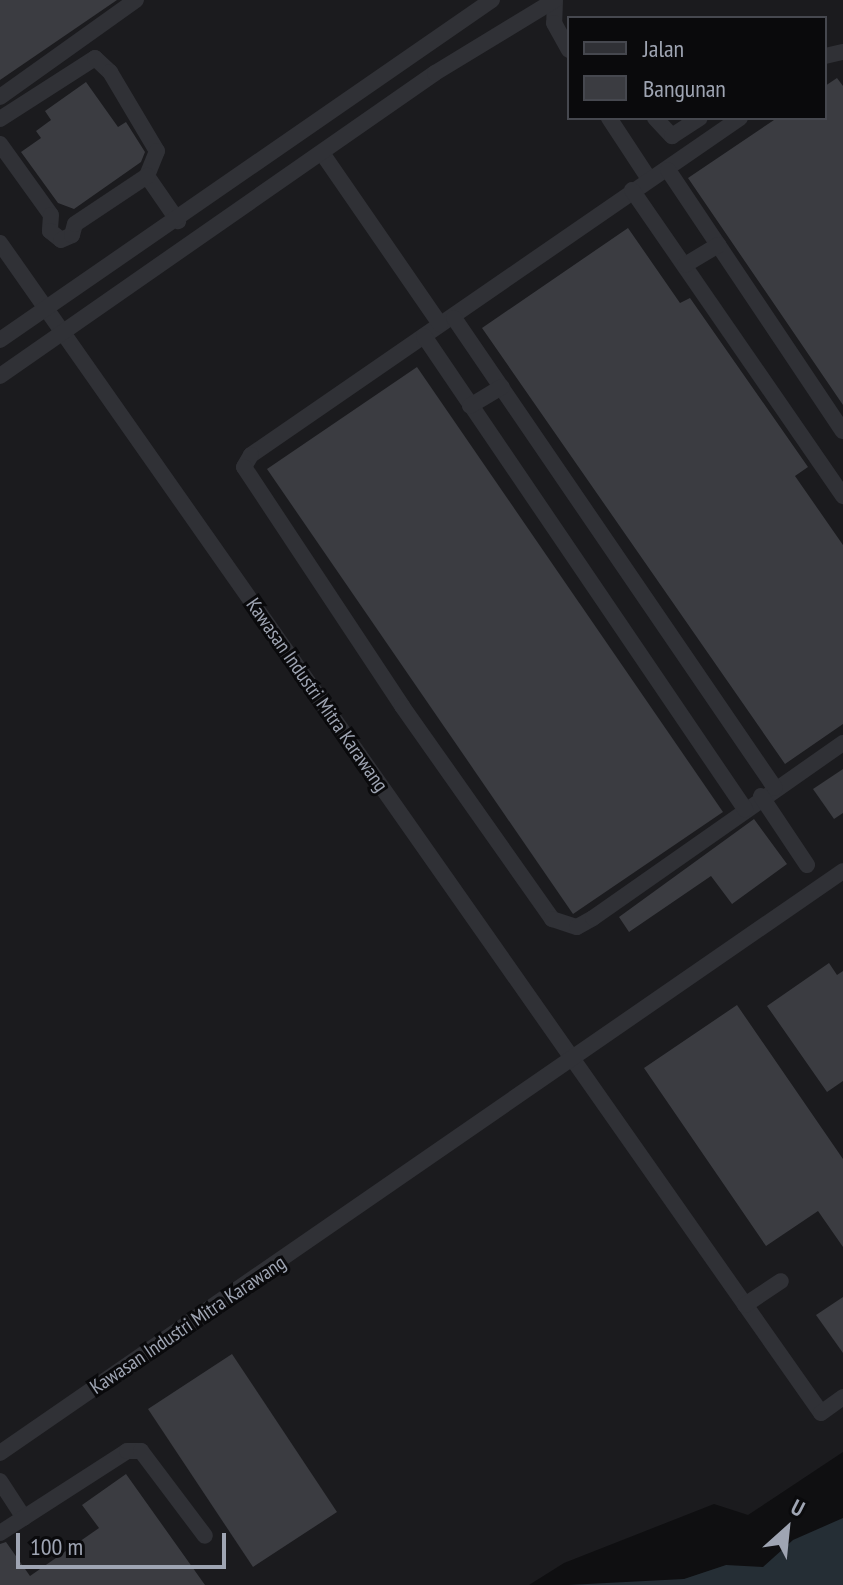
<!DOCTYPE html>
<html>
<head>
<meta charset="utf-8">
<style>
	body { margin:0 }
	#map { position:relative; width:843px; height:1585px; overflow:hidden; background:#0f0f11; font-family:"PT Sans Narrow",sans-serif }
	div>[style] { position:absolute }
	.built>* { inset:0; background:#1b1b1e }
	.water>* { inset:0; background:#252e35 }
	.building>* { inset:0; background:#3b3c41 }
	.minor>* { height:16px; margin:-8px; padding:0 8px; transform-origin:8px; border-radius:8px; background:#303136 }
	span { translate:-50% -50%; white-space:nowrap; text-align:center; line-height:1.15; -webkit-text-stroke:6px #0a0a0c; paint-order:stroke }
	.street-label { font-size:20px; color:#9fa5b3 }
	.legend { position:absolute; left:567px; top:16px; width:260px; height:104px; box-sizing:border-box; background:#0a0a0c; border:2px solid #46484f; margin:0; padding:10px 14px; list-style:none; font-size:24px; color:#9fa5b3 }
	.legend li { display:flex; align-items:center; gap:16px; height:40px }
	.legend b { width:40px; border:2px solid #46484f }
	.north { position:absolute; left:747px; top:1489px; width:80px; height:80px; -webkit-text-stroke:6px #0a0a0c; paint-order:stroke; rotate:27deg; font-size:22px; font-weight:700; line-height:32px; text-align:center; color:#9fa5b3 }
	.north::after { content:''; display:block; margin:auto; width:28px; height:36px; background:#9fa5b3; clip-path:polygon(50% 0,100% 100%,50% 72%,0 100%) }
	.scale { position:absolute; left:16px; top:1533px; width:210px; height:36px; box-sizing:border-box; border:4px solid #9fa5b3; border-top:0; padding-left:10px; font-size:24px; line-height:28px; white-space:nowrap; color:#9fa5b3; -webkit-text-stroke:6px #0a0a0c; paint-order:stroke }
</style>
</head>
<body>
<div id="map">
	<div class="built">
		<div style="clip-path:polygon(evenodd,0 0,843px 0,843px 1452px,748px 1515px,714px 1504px,564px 1563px,529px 1585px,0 1585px,0 0,569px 18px,825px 18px,825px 118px,569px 118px,569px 18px)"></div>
	</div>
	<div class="water">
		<div style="clip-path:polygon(843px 1518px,843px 1585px,568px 1585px,684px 1579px,726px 1565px,763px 1567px,793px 1540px)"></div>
	</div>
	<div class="building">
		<div style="clip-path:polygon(0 0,117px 0,0 80px)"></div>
		<div style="clip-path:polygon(837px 78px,843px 86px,843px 405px,688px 178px,777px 118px,825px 118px,825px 86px)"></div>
		<div style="clip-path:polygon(86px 82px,118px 127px,126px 122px,145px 152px,141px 162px,74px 209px,58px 203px,21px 152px,41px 138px,36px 131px,51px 120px,45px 111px)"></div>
		<div style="clip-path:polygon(628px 228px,680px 303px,690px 298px,808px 467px,795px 476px,843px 545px,843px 724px,785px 764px,482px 328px)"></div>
		<div style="clip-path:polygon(417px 367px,723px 812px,573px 914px,267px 469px)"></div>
		<div style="clip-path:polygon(843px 769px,843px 813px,834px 819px,813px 789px)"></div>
		<div style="clip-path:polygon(754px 819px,787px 864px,732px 904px,711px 876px,629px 932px,619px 917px)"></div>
		<div style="clip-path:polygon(829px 963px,837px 975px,843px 971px,843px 1081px,827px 1092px,767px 1006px)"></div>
		<div style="clip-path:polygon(737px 1005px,843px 1159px,843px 1247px,818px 1211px,766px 1246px,644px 1068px)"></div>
		<div style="clip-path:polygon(843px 1297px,843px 1353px,816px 1315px)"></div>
		<div style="clip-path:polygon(232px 1354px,337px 1512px,253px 1567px,148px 1409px)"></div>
		<div style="clip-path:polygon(126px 1474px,205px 1585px,0 1585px,0 1544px,6px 1542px,30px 1576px,99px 1528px,82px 1505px)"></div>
	</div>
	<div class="minor">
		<div style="left:555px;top:0;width:23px;rotate:92deg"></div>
		<div style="left:554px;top:23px;width:31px;rotate:61deg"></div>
		<div style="left:825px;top:56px;width:18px;rotate:-13deg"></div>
		<div style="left:0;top:97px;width:167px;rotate:-35.5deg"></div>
		<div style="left:609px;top:118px;width:73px;rotate:56.7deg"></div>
		<div style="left:655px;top:118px;width:25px;rotate:47deg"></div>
		<div style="left:672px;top:136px;width:33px;rotate:-33deg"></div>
		<div style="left:740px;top:118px;width:594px;rotate:145.43deg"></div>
		<div style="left:251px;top:455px;width:14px;rotate:120deg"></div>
		<div style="left:244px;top:467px;width:287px;rotate:56.5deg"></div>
		<div style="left:402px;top:706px;width:261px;rotate:54.8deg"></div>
		<div style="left:552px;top:919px;width:26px;rotate:18deg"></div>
		<div style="left:577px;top:927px;width:18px;rotate:-29deg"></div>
		<div style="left:593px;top:918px;width:305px;rotate:-35deg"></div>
		<div style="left:0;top:119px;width:113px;rotate:-32.7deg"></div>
		<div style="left:95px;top:58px;width:21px;rotate:43deg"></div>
		<div style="left:110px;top:72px;width:92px;rotate:59.3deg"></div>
		<div style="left:157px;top:151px;width:27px;rotate:112deg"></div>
		<div style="left:147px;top:176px;width:55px;rotate:55.4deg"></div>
		<div style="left:0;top:144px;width:87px;rotate:54.3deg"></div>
		<div style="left:51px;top:215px;width:16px;rotate:94deg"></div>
		<div style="left:50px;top:231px;width:14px;rotate:39deg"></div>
		<div style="left:61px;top:240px;width:12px;rotate:-24deg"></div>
		<div style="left:72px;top:235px;width:11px;rotate:-75deg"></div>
		<div style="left:75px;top:224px;width:87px;rotate:-33.7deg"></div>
		<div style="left:322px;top:153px;width:208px;rotate:55.4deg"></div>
		<div style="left:668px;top:170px;width:314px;rotate:56.2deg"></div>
		<div style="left:632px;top:190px;width:372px;rotate:55.4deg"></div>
		<div style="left:0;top:243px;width:1429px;rotate:54.94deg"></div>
		<div style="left:821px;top:1413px;width:27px;rotate:-36deg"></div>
		<div style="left:685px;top:265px;width:39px;rotate:-31deg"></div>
		<div style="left:454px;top:318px;width:569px;rotate:55.67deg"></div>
		<div style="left:424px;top:336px;width:572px;rotate:55.84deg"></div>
		<div style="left:0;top:340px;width:598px;rotate:-34.65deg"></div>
		<div style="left:0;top:376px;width:530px;rotate:-34.86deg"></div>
		<div style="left:435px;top:73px;width:140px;rotate:-31.3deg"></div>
		<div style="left:470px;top:406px;width:37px;rotate:-31deg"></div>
		<div style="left:761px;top:796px;width:83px;rotate:56.3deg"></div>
		<div style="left:745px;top:1305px;width:43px;rotate:-33.7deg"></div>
		<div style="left:0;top:1453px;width:1024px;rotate:-34.62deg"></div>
		<div style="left:0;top:1481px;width:44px;rotate:57deg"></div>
		<div style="left:0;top:1533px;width:151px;rotate:-32.8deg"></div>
		<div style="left:127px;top:1451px;width:14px"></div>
		<div style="left:141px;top:1451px;width:106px;rotate:53deg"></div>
	</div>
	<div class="street-label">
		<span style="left:317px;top:695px;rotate:55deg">Kawasan Industri Mitra Karawang</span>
		<span style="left:188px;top:1325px;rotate:-34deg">Kawasan Industri Mitra Karawang</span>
	</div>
	<ul class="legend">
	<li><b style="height:10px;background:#303136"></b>Jalan</li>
	<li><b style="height:22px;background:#3b3c41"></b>Bangunan</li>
	</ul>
	<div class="north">U</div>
	<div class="scale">100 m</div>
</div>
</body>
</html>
